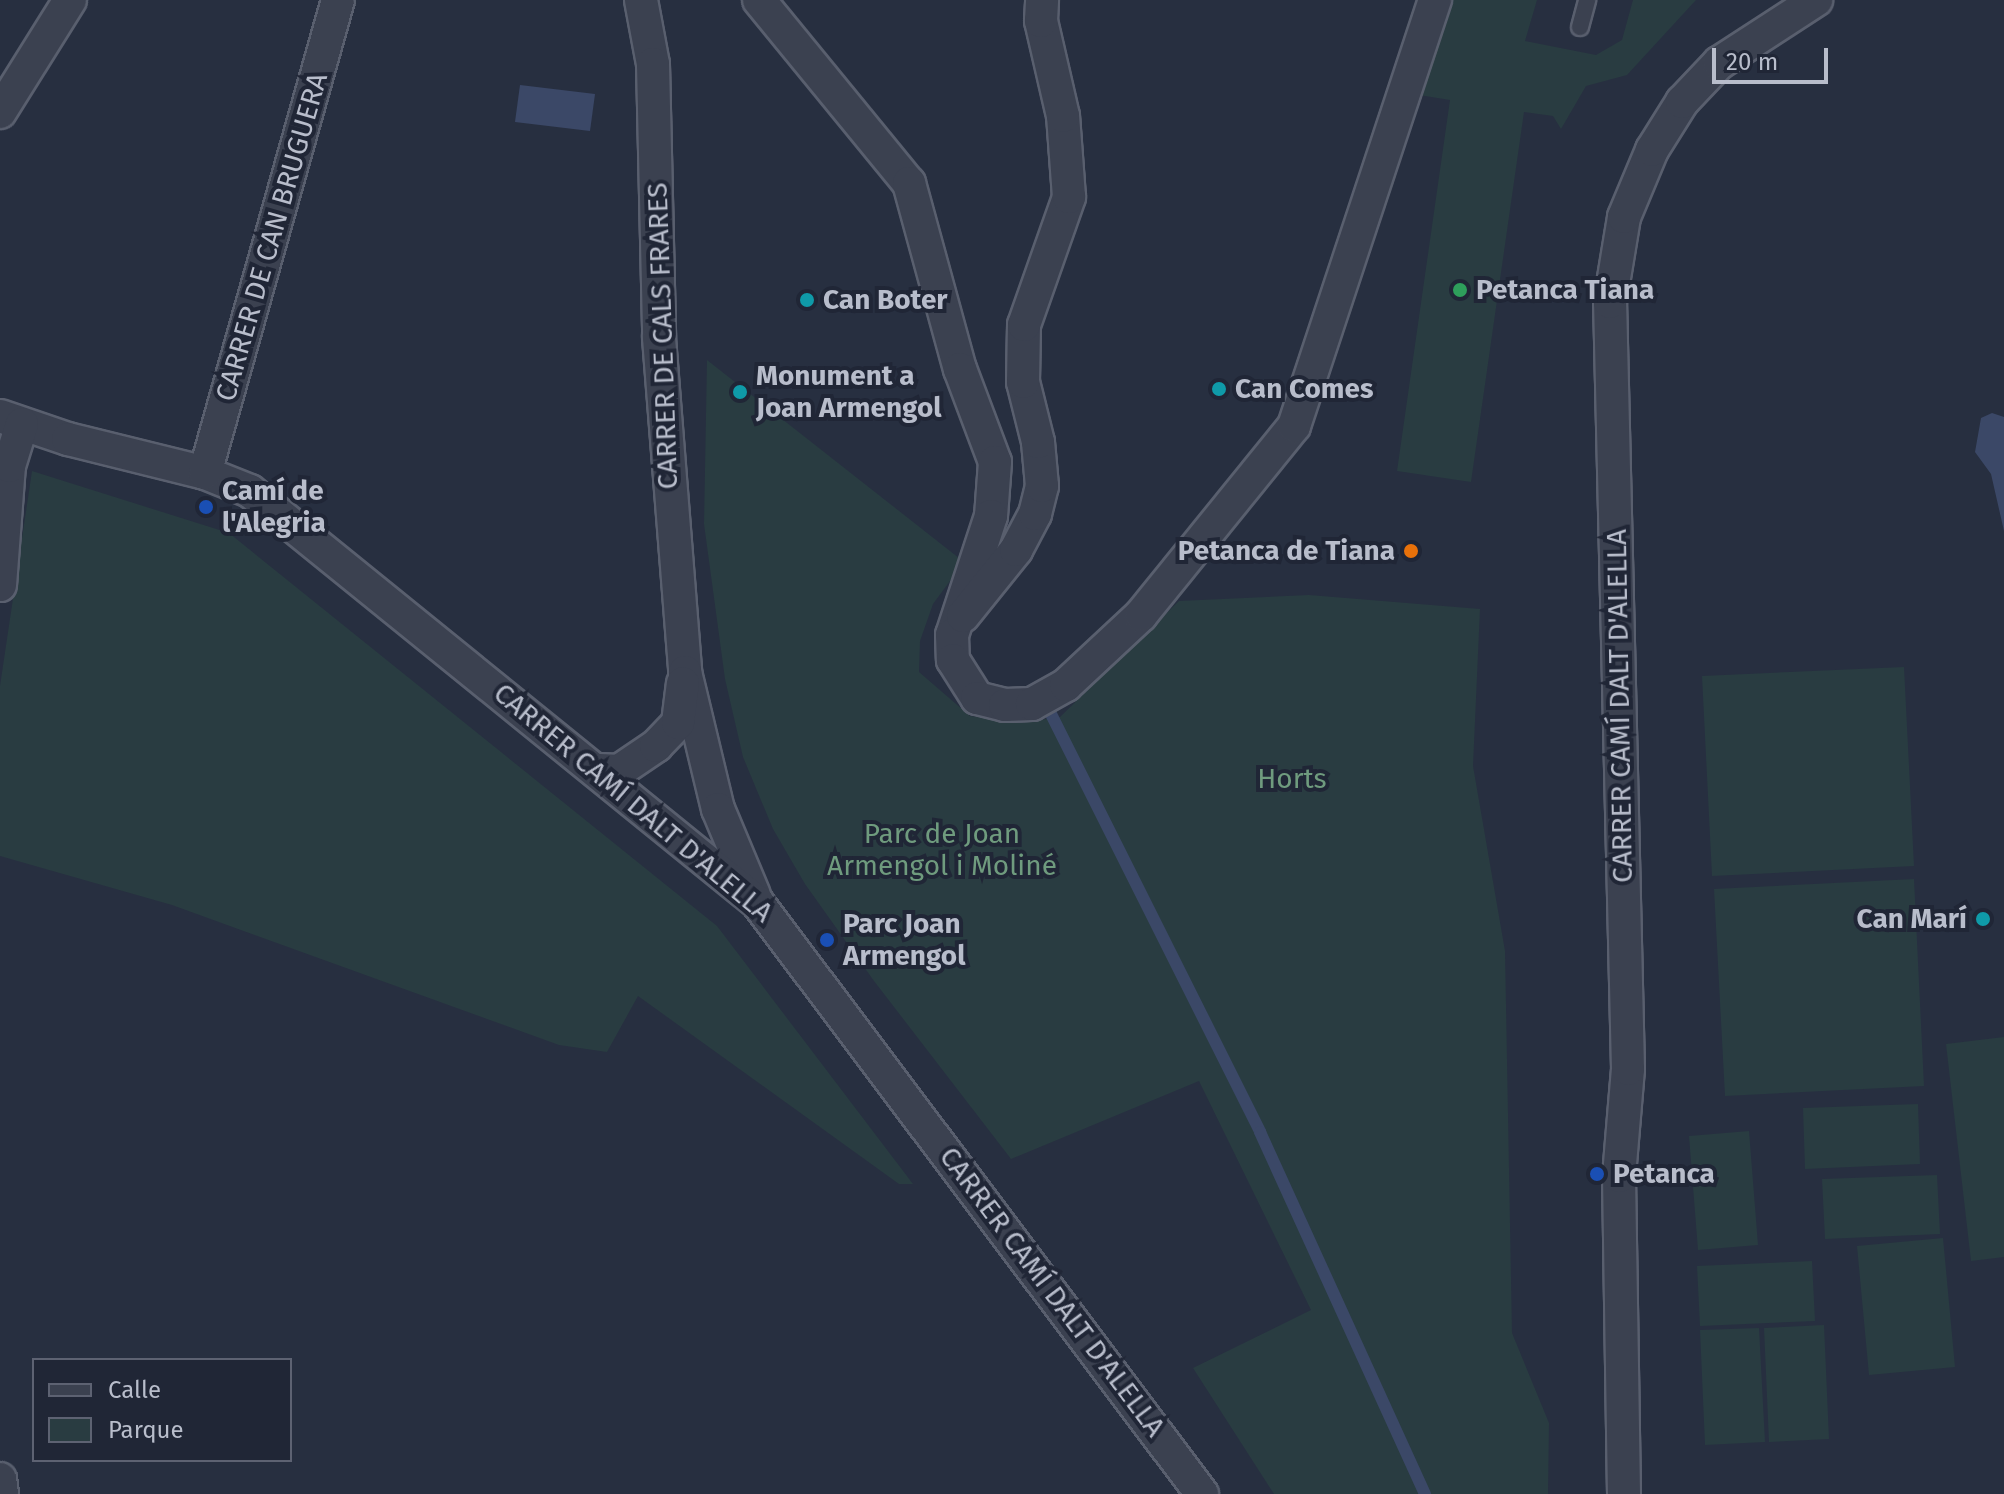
<!DOCTYPE html>
<html>
<head>
<meta charset="utf-8">
<style>
	body { margin:0 }
	#map { position:relative; width:2004px; height:1494px; overflow:hidden; background:#272f40; font-family:"Fira Sans",sans-serif }
	div>[style] { position:absolute }
	.green>* { inset:0; background:#293c41 }
	.water>* { inset:0; background:#3b4867 }
	.stream>* { height:12px; margin:-6px; padding:0 6px; transform-origin:6px; border-radius:6px; background:#3b4867 }
	.roads { filter:drop-shadow(2px 0 #595f6e) drop-shadow(-2px 0 #595f6e) drop-shadow(0 2px #595f6e) drop-shadow(0 -2px #595f6e) }
	.lane>* { height:16px; margin:-8px; padding:0 8px; transform-origin:8px; border-radius:8px; background:#3b4150 }
	.street>* { height:32px; margin:-16px; padding:0 16px; transform-origin:16px; border-radius:16px; background:#3b4150 }
	.dots>* { width:22px; height:22px; translate:-50% -50%; box-sizing:border-box; border:4px solid #202636; border-radius:50% }
	span { translate:-50% -50%; white-space:nowrap; text-align:center; line-height:1.15; -webkit-text-stroke:8px #202636; paint-order:stroke }
	.street-label { font-size:28px; color:#b8bdcb }
	.poi-label { font-size:28px; color:#b8bdcb; font-weight:700 }
	.left { translate:0 -50%; text-align:left }
	.right { translate:-100% -50%; text-align:right }
	.park-label { font-size:28px; color:#6f9b7e }
	.legend { position:absolute; left:32px; top:1358px; width:260px; height:104px; box-sizing:border-box; background:#202636; border:2px solid #5d6272; margin:0; padding:10px 14px; list-style:none; font-size:24px; color:#b8bdcb }
	.legend li { display:flex; align-items:center; gap:16px; height:40px }
	.legend b { width:40px; border:2px solid #5d6272 }
	.scale { position:absolute; left:1712px; top:48px; width:116px; height:36px; box-sizing:border-box; border:4px solid #b8bdcb; border-top:0; padding-left:10px; font-size:24px; line-height:28px; white-space:nowrap; color:#b8bdcb; -webkit-text-stroke:6px #202636; paint-order:stroke }
</style>
</head>
<body>
<div id="map">
	<div class="green">
		<div style="clip-path:polygon(1450px 0,1537px 0,1525px 41px,1596px 55px,1622px 40px,1633px 0,1696px 0,1627px 75px,1586px 86px,1561px 129px,1553px 116px,1524px 112px,1471px 482px,1397px 471px,1450px 100px,1419px 95px)"></div>
		<div style="clip-path:polygon(707px 360px,964px 562px,933px 604px,920px 641px,919px 672px,970px 716px,1020px 723px,1060px 717px,1179px 601px,1309px 595px,1480px 609px,1473px 766px,1505px 951px,1512px 1333px,1549px 1423px,1548px 1494px,1274px 1494px,1193px 1368px,1311px 1310px,1199px 1081px,1011px 1159px,874px 981px,805px 884px,773px 829px,743px 757px,725px 679px,704px 524px)"></div>
		<div style="clip-path:polygon(32px 471px,229px 533px,717px 926px,913px 1184px,899px 1184px,638px 996px,607px 1052px,559px 1045px,172px 905px,0 856px,0 686px)"></div>
		<div style="clip-path:polygon(1904px 667px,1914px 866px,1712px 876px,1702px 676px)"></div>
		<div style="clip-path:polygon(1914px 879px,1924px 1086px,1725px 1096px,1714px 889px)"></div>
		<div style="clip-path:polygon(2004px 1037px,2004px 1257px,1971px 1261px,1946px 1044px)"></div>
		<div style="clip-path:polygon(1918px 1104px,1920px 1164px,1805px 1169px,1803px 1108px)"></div>
		<div style="clip-path:polygon(1749px 1131px,1758px 1245px,1698px 1250px,1689px 1136px)"></div>
		<div style="clip-path:polygon(1937px 1175px,1940px 1234px,1825px 1239px,1822px 1179px)"></div>
		<div style="clip-path:polygon(1943px 1238px,1955px 1367px,1869px 1375px,1857px 1246px)"></div>
		<div style="clip-path:polygon(1812px 1261px,1815px 1321px,1700px 1326px,1697px 1266px)"></div>
		<div style="clip-path:polygon(1824px 1325px,1829px 1439px,1769px 1442px,1764px 1328px)"></div>
		<div style="clip-path:polygon(1759px 1328px,1765px 1442px,1705px 1445px,1700px 1330px)"></div>
	</div>
	<div class="water">
		<div style="clip-path:polygon(520px 85px,595px 94px,590px 131px,515px 122px)"></div>
		<div style="clip-path:polygon(1992px 413px,2004px 417px,2004px 531px,1991px 474px,1975px 452px,1981px 418px)"></div>
	</div>
	<div class="stream">
		<div style="left:1044px;top:700px;width:483px;rotate:63.4deg"></div>
		<div style="left:1260px;top:1132px;width:398px;rotate:65.5deg"></div>
	</div>
	<div class="roads">
		<div class="lane">
			<div style="left:1580px;top:27px;width:28px;rotate:-75deg"></div>
		</div>
		<div class="street">
			<div style="left:641px;top:0;width:65px;rotate:79.4deg"></div>
			<div style="left:653px;top:64px;width:274px;rotate:88.7deg"></div>
			<div style="left:659px;top:338px;width:335px;rotate:85.5deg"></div>
			<div style="left:685px;top:672px;width:141px;rotate:76.5deg"></div>
			<div style="left:718px;top:809px;width:93px;rotate:67.3deg"></div>
			<div style="left:759px;top:0;width:237px;rotate:50.7deg"></div>
			<div style="left:909px;top:183px;width:193px;rotate:74.7deg"></div>
			<div style="left:960px;top:369px;width:99px;rotate:69.4deg"></div>
			<div style="left:995px;top:462px;width:54px;rotate:94.2deg"></div>
			<div style="left:991px;top:516px;width:125px;rotate:108.1deg"></div>
			<div style="left:952px;top:635px;width:25px;rotate:88deg"></div>
			<div style="left:953px;top:660px;width:45px;rotate:57.7deg"></div>
			<div style="left:977px;top:698px;width:29px;rotate:14deg"></div>
			<div style="left:1005px;top:705px;width:27px;rotate:-2deg"></div>
			<div style="left:1032px;top:704px;width:39px;rotate:-29deg"></div>
			<div style="left:1066px;top:685px;width:103px;rotate:-43deg"></div>
			<div style="left:1141px;top:615px;width:243px;rotate:-51deg"></div>
			<div style="left:1294px;top:426px;width:449px;rotate:-71.7deg"></div>
			<div style="left:0;top:112px;width:132px;rotate:-58deg"></div>
			<div style="left:0;top:416px;width:72px;rotate:18.7deg"></div>
			<div style="left:68px;top:439px;width:141px;rotate:13.9deg"></div>
			<div style="left:205px;top:473px;width:48px;rotate:21.8deg"></div>
			<div style="left:250px;top:491px;width:653px;rotate:39.03deg"></div>
			<div style="left:757px;top:902px;width:741px;rotate:53.07deg"></div>
			<div style="left:205px;top:473px;width:491px;rotate:-74.3deg"></div>
			<div style="left:0;top:585px;width:119px;rotate:-85.7deg"></div>
			<div style="left:9px;top:466px;width:44px;rotate:-72.8deg"></div>
			<div style="left:963px;top:616px;width:85px;rotate:-51.2deg"></div>
			<div style="left:1016px;top:550px;width:41px;rotate:-62.2deg"></div>
			<div style="left:1035px;top:514px;width:29px;rotate:-76deg"></div>
			<div style="left:1042px;top:486px;width:44px;rotate:-95.2deg"></div>
			<div style="left:1038px;top:442px;width:62px;rotate:-104deg"></div>
			<div style="left:1023px;top:382px;width:57px;rotate:-89deg"></div>
			<div style="left:1024px;top:325px;width:136px;rotate:-70.6deg"></div>
			<div style="left:1069px;top:197px;width:81px;rotate:-94.2deg"></div>
			<div style="left:1063px;top:116px;width:98px;rotate:-103deg"></div>
			<div style="left:1041px;top:21px;width:21px;rotate:-87deg"></div>
			<div style="left:599px;top:770px;width:20px;rotate:3deg"></div>
			<div style="left:619px;top:771px;width:45px;rotate:-34deg"></div>
			<div style="left:656px;top:746px;width:32px;rotate:-46deg"></div>
			<div style="left:678px;top:723px;width:40px;rotate:-82.9deg"></div>
			<div style="left:0;top:1479px;width:15px;rotate:82deg"></div>
			<div style="left:1624px;top:1494px;width:318px;rotate:-90.9deg"></div>
			<div style="left:1619px;top:1176px;width:107px;rotate:-85.2deg"></div>
			<div style="left:1628px;top:1069px;width:767px;rotate:-91.34deg"></div>
			<div style="left:1610px;top:302px;width:86px;rotate:-80.6deg"></div>
			<div style="left:1624px;top:217px;width:73px;rotate:-67.3deg"></div>
			<div style="left:1652px;top:150px;width:57px;rotate:-58deg"></div>
			<div style="left:1682px;top:102px;width:54px;rotate:-46.5deg"></div>
			<div style="left:1719px;top:63px;width:116px;rotate:-33deg"></div>
		</div>
	</div>
	<div class="dots">
		<div style="left:1460px;top:290px;background:#2e9e5b"></div>
		<div style="left:807px;top:300px;background:#0f9aa8"></div>
		<div style="left:1219px;top:389px;background:#0f9aa8"></div>
		<div style="left:740px;top:392px;background:#0f9aa8"></div>
		<div style="left:206px;top:507px;background:#1a4fb4"></div>
		<div style="left:1411px;top:551px;background:#e8710a"></div>
		<div style="left:1983px;top:919px;background:#0f9aa8"></div>
		<div style="left:827px;top:940px;background:#1a4fb4"></div>
		<div style="left:1597px;top:1174px;background:#1a4fb4"></div>
	</div>
	<div class="street-label">
		<span style="left:272px;top:237px;rotate:-74deg">CARRER DE CAN BRUGUERA</span>
		<span style="left:663px;top:336px;rotate:-92deg">CARRER DE CALS FRARES</span>
		<span style="left:1620px;top:706px;rotate:-91deg">CARRER CAMÍ DALT D'ALELLA</span>
		<span style="left:633px;top:803px;rotate:40deg">CARRER CAMÍ DALT D'ALELLA</span>
		<span style="left:1052px;top:1292px;rotate:53deg">CARRER CAMÍ DALT D'ALELLA</span>
	</div>
	<div class="poi-label">
		<span class="left" style="left:1476px;top:290px">Petanca Tiana</span>
		<span class="left" style="left:823px;top:300px">Can Boter</span>
		<span class="left" style="left:756px;top:392px">Monument a<br>Joan Armengol</span>
		<span class="left" style="left:1235px;top:389px">Can Comes</span>
		<span class="left" style="left:222px;top:507px">Camí de<br>l'Alegria</span>
		<span class="right" style="left:1395px;top:551px">Petanca de Tiana</span>
		<span class="right" style="left:1967px;top:919px">Can Marí</span>
		<span class="left" style="left:843px;top:940px">Parc Joan<br>Armengol</span>
		<span class="left" style="left:1613px;top:1174px">Petanca</span>
	</div>
	<div class="park-label">
		<span style="left:1292px;top:779px">Horts</span>
		<span style="left:942px;top:850px">Parc de Joan<br>Armengol i Moliné</span>
	</div>
	<ul class="legend">
	<li><b style="height:10px;background:#3b4150"></b>Calle</li>
	<li><b style="height:22px;background:#293c41"></b>Parque</li>
	</ul>
	<div class="scale">20 m</div>
</div>
</body>
</html>
